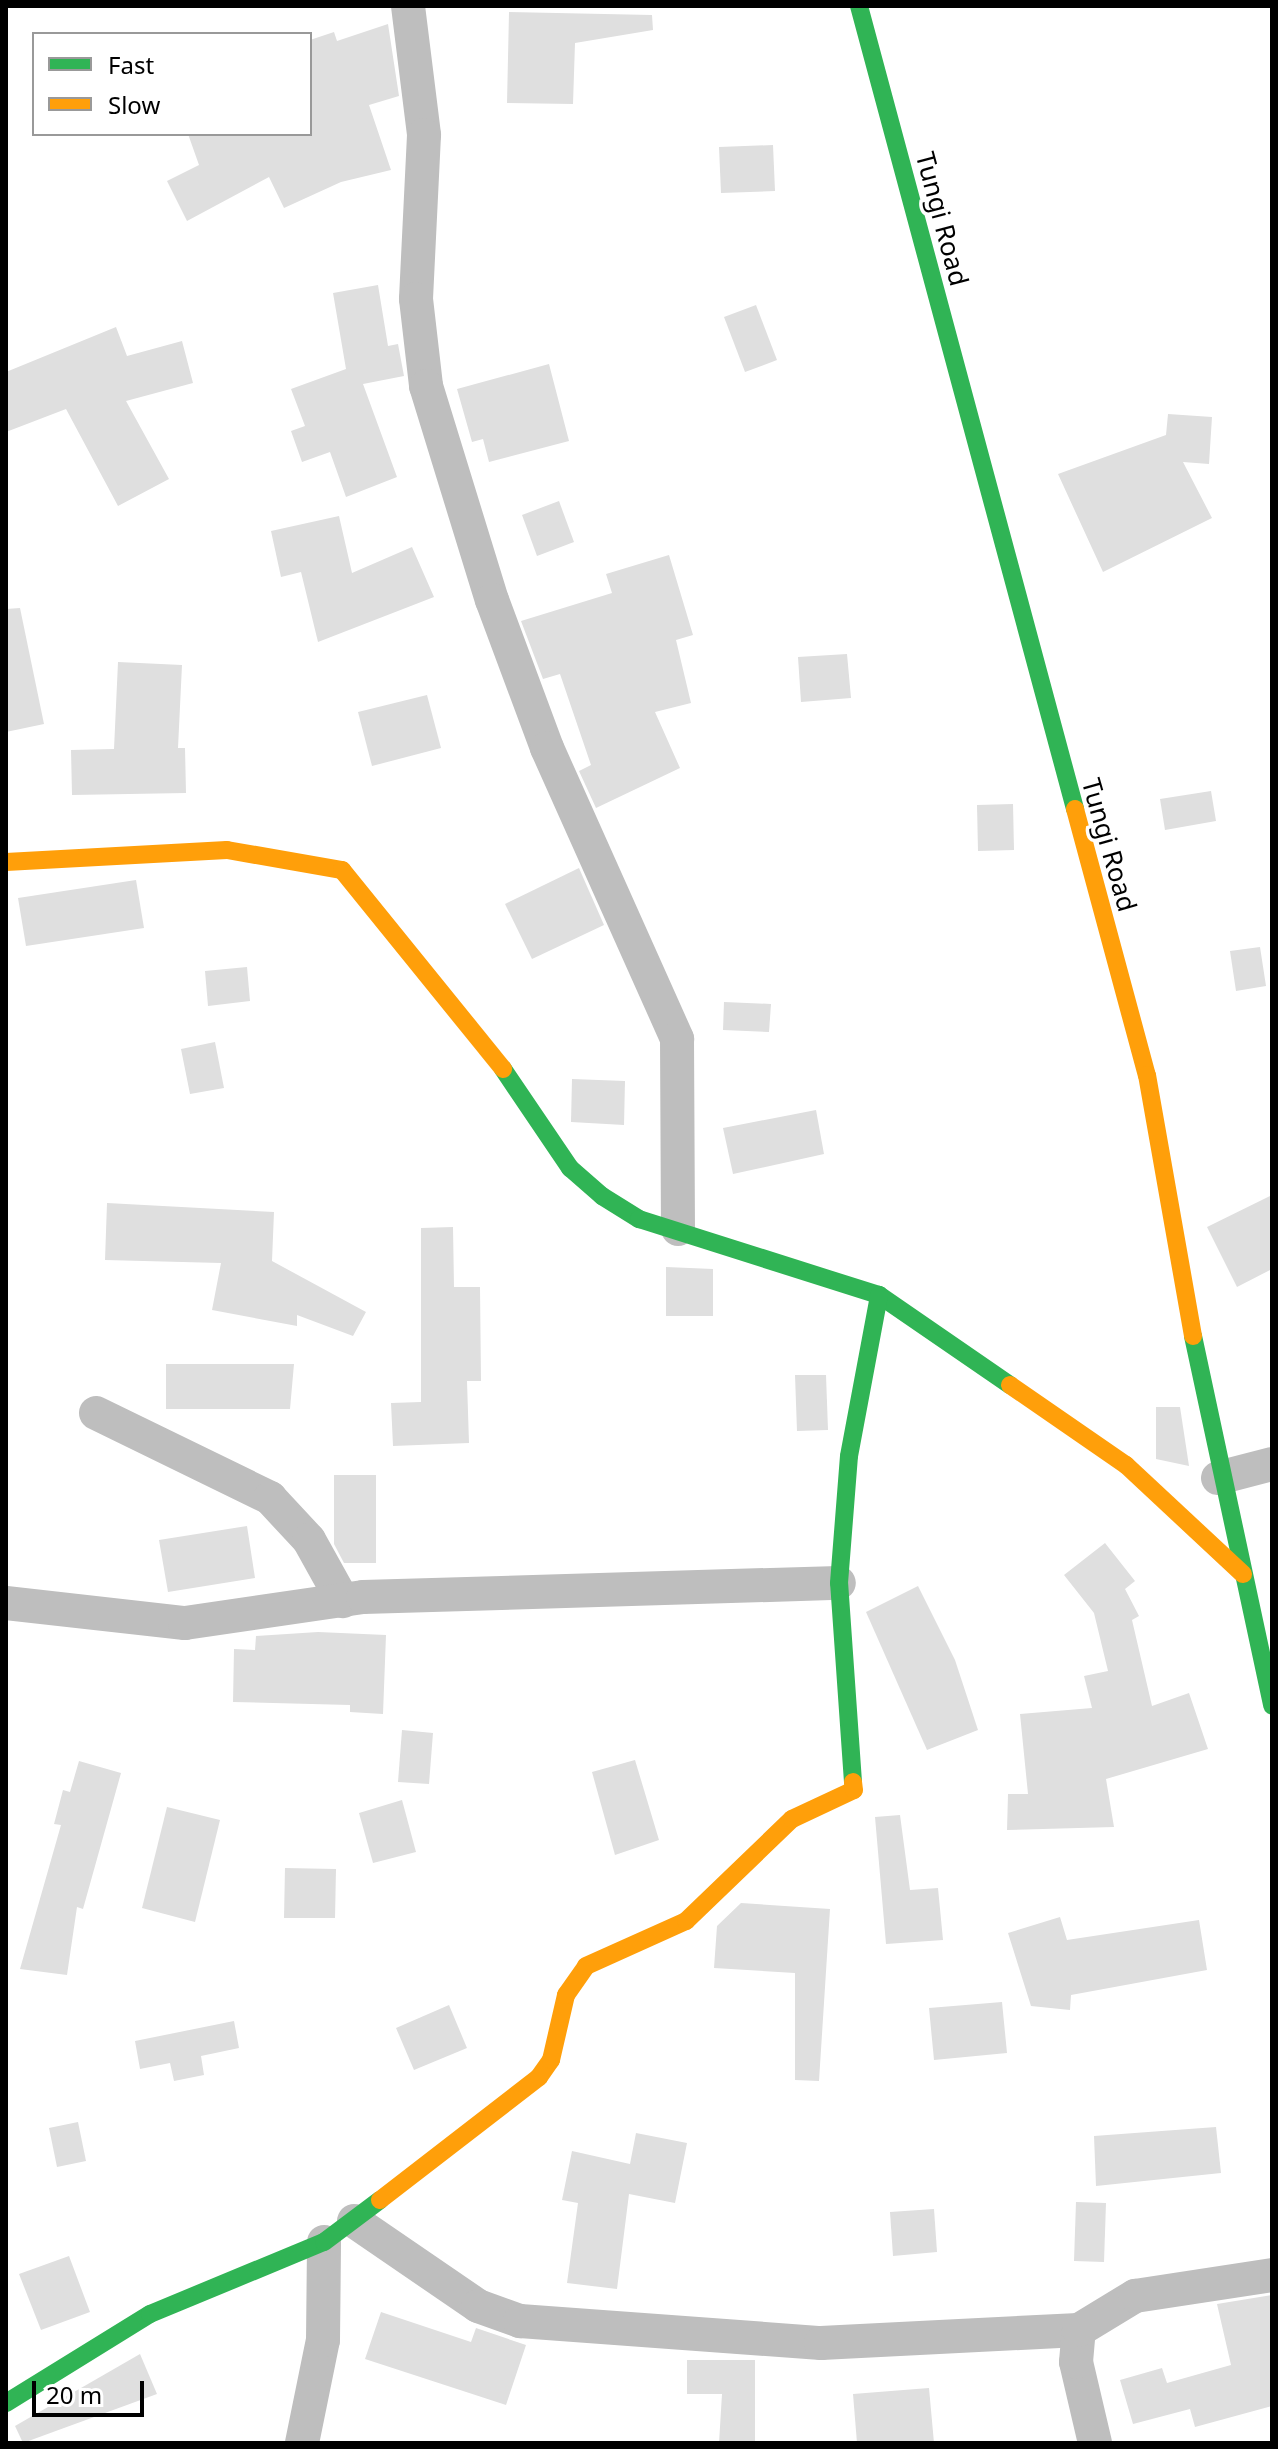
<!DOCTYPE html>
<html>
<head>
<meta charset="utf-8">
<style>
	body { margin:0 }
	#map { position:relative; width:1278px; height:2449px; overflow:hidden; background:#fff; font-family:"Noto Sans",sans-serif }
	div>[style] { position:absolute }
	.building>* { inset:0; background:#dfdfdf }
	.street>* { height:34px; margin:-17px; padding:0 17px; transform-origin:17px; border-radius:17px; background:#bebebe }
	.fast>* { height:18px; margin:-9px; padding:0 9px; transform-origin:9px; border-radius:9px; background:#30b455 }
	.slow>* { height:18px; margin:-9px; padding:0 9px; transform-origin:9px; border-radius:9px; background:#ff9f0a }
	span { translate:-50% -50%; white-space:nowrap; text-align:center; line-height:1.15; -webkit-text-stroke:7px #fff; paint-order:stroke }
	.street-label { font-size:26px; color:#000 }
	.frame { position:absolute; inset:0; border:8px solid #000; pointer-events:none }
	.legend { position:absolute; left:32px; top:32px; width:280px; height:104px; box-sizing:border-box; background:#fff; border:2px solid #999; margin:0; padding:10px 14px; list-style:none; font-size:24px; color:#000 }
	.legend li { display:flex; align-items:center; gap:16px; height:40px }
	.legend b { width:40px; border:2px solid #999 }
	.scale { position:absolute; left:32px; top:2381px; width:112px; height:36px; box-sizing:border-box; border:4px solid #000; border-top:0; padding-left:10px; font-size:24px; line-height:28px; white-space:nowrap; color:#000; -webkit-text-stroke:6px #fff; paint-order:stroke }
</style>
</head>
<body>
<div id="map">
	<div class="building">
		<div style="clip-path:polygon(509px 12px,652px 15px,653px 30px,575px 43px,573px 104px,507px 103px)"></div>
		<div style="clip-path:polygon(388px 24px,399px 96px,369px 105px,391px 170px,341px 182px,284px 208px,269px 177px,187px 221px,167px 181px,199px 165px,188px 134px,310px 134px,310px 40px,334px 32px,337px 41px)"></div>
		<div style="clip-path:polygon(773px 145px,775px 191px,721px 193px,719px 147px)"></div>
		<div style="clip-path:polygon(378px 285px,388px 346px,398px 344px,404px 376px,363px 384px,397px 477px,346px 497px,330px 452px,302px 462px,291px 431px,305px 426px,291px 389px,346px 369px,333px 293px)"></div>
		<div style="clip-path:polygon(756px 305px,777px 360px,745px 372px,724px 317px)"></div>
		<div style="clip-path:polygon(116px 327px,127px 356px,182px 341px,193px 383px,126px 401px,169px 479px,118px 506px,66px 409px,6px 432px,6px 372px)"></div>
		<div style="clip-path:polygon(549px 364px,569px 441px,489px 462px,483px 439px,472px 442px,457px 389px)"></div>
		<div style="clip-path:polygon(1168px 414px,1212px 417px,1209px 464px,1183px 462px,1212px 518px,1103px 572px,1058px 474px,1166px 435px)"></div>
		<div style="clip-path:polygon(559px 501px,574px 542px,537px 556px,522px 515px)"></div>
		<div style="clip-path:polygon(339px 516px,352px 573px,412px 547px,434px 597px,318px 642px,301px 572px,281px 577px,271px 531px)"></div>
		<div style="clip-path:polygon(669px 555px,693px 635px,676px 640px,691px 703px,655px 712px,680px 768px,596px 808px,579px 771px,591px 765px,560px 674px,543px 679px,521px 621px,612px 593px,606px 574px)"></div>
		<div style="clip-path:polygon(20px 608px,44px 724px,6px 732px,6px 609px)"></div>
		<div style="clip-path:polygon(847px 654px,851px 698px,801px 702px,798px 657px)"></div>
		<div style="clip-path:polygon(118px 662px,182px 665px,178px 748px,185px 748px,186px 793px,72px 795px,71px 750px,114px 749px)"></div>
		<div style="clip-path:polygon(427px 695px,441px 748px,372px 766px,358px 712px)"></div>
		<div style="clip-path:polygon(1211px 791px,1216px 821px,1165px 830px,1160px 799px)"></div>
		<div style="clip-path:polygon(1013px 804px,1014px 850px,978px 851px,977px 805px)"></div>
		<div style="clip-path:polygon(579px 868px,604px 925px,532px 959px,505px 904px)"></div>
		<div style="clip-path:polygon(136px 880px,144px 928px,26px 946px,18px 898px)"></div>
		<div style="clip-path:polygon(1260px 947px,1266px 986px,1236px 991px,1230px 951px)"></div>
		<div style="clip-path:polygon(247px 967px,250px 1001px,208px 1006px,205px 971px)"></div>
		<div style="clip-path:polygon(724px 1002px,771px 1004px,769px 1032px,723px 1030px)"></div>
		<div style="clip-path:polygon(215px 1042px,224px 1088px,190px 1094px,181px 1049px)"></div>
		<div style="clip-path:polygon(572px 1079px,625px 1081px,624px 1125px,571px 1122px)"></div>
		<div style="clip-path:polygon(816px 1110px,824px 1154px,733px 1174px,723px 1128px)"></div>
		<div style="clip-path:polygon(1272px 1195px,1272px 1269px,1237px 1287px,1207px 1227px)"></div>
		<div style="clip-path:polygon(107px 1203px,274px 1212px,272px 1261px,366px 1312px,353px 1336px,297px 1315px,297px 1326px,212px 1310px,221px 1263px,105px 1260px)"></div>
		<div style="clip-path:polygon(453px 1227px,454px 1287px,480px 1287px,481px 1381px,467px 1381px,469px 1443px,393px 1446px,391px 1403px,421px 1402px,421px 1228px)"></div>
		<div style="clip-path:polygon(666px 1267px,713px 1269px,713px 1316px,666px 1316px)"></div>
		<div style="clip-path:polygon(166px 1364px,294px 1364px,290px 1409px,166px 1409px)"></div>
		<div style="clip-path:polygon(795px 1375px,826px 1375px,828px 1430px,797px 1431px)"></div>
		<div style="clip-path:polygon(1156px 1407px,1180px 1407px,1189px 1466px,1156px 1459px)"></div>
		<div style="clip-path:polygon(334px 1475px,376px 1475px,376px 1563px,344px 1563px,334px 1544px)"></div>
		<div style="clip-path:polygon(247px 1526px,255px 1578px,168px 1592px,159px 1540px)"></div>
		<div style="clip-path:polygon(1105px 1543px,1135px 1581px,1125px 1589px,1139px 1616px,1132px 1620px,1152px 1706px,1189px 1693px,1208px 1749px,1106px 1779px,1114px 1827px,1007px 1830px,1008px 1794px,1028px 1794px,1020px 1714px,1092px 1708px,1084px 1676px,1108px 1671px,1094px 1613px,1064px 1575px)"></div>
		<div style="clip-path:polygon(918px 1586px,955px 1660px,978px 1730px,927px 1750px,866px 1612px)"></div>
		<div style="clip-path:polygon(318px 1632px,386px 1635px,383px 1714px,350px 1712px,350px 1705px,233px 1702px,234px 1649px,255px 1650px,256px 1636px)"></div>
		<div style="clip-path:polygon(402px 1730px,433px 1733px,429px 1784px,398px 1782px)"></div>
		<div style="clip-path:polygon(635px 1760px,659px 1840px,615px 1855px,592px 1772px)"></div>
		<div style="clip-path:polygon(79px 1761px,121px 1773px,83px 1909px,77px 1907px,67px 1975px,20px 1969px,61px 1825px,54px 1824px,63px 1790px,70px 1792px)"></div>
		<div style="clip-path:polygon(402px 1800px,416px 1852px,373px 1863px,359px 1813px)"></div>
		<div style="clip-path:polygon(167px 1807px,220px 1820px,195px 1922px,142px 1908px)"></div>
		<div style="clip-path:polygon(900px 1815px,910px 1890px,938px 1888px,943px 1940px,886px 1944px,875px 1817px)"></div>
		<div style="clip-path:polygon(285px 1868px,336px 1869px,335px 1918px,284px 1918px)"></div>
		<div style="clip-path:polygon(741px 1903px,830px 1909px,819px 2081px,795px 2080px,795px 1973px,714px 1968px,717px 1926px)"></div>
		<div style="clip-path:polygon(1060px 1917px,1067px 1940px,1199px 1920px,1207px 1970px,1071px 1995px,1070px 2010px,1031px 2006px,1008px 1933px)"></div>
		<div style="clip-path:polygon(1002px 2002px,1007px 2053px,934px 2060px,929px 2008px)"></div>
		<div style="clip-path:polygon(449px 2005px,467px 2048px,414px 2070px,396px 2028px)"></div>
		<div style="clip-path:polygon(234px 2021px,239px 2048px,201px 2056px,204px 2075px,174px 2081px,170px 2063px,140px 2069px,135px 2041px)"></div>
		<div style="clip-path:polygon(78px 2122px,86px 2161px,57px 2167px,49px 2128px)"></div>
		<div style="clip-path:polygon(1216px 2127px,1221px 2173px,1096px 2186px,1094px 2136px)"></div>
		<div style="clip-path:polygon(636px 2133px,687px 2143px,675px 2203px,629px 2194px,617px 2289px,567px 2283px,578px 2203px,562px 2200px,572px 2151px,630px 2164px)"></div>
		<div style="clip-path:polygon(1076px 2202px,1106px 2203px,1104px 2262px,1074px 2261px)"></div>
		<div style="clip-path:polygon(934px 2209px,937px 2252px,893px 2256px,890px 2212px)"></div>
		<div style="clip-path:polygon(69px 2256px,90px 2312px,41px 2330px,19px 2274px)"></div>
		<div style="clip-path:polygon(1272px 2295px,1272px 2406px,1195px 2427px,1190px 2409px,1133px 2424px,1120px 2380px,1162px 2368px,1167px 2383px,1231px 2365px,1217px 2304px)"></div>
		<div style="clip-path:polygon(381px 2312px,471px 2342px,476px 2328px,526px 2345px,506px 2405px,365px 2359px)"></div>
		<div style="clip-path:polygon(140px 2354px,157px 2394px,23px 2443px,15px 2426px)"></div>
		<div style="clip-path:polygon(687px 2360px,755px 2360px,755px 2443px,719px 2443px,722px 2394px,687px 2394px)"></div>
		<div style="clip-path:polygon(929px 2388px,934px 2443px,857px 2443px,853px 2394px)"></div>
	</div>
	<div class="street">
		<div style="left:408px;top:6px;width:130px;rotate:82.9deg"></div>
		<div style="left:424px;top:135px;width:164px;rotate:92.8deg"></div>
		<div style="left:416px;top:299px;width:88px;rotate:83.4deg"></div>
		<div style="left:426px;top:386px;width:224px;rotate:72.9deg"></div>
		<div style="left:492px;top:600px;width:158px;rotate:69.6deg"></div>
		<div style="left:547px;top:748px;width:319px;rotate:65.9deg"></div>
		<div style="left:677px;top:1039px;width:190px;rotate:89.7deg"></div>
		<div style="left:96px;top:1413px;width:194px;rotate:26deg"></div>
		<div style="left:270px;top:1498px;width:57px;rotate:47.1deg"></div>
		<div style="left:309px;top:1540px;width:70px;rotate:60.9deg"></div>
		<div style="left:1218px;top:1478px;width:56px;rotate:-14.5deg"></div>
		<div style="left:6px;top:1603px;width:180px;rotate:6.4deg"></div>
		<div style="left:185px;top:1623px;width:180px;rotate:-8.3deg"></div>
		<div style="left:363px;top:1597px;width:476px;rotate:-1.7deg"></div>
		<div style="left:354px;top:2221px;width:150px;rotate:34.4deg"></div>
		<div style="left:478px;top:2306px;width:45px;rotate:19.7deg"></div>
		<div style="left:520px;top:2321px;width:302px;rotate:4.2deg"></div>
		<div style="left:821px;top:2343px;width:258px;rotate:-2.9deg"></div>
		<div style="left:302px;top:2443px;width:105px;rotate:-78.5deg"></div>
		<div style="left:323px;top:2340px;width:98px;rotate:-89.4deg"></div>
		<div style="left:1095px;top:2443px;width:83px;rotate:-103.2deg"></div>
		<div style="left:1076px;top:2362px;width:32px;rotate:-85deg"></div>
		<div style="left:1079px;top:2330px;width:66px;rotate:-31.3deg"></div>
		<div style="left:1135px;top:2296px;width:139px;rotate:-8.7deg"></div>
	</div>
	<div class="fast">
		<div style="left:859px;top:6px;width:832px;rotate:74.94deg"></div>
		<div style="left:503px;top:1069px;width:120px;rotate:55.9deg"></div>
		<div style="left:570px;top:1168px;width:43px;rotate:41.2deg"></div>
		<div style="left:602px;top:1196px;width:44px;rotate:31.9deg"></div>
		<div style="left:639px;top:1219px;width:252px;rotate:17.6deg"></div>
		<div style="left:879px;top:1295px;width:159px;rotate:34.5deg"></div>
		<div style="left:1193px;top:1336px;width:378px;rotate:77.9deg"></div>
		<div style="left:853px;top:1782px;width:199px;rotate:-94deg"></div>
		<div style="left:839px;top:1583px;width:127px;rotate:-85.5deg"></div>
		<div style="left:849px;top:1456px;width:164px;rotate:-79.4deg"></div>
		<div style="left:6px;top:2403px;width:169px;rotate:-31.7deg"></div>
		<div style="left:150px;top:2314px;width:188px;rotate:-22.5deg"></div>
		<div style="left:324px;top:2242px;width:70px;rotate:-36.9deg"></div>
	</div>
	<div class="slow">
		<div style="left:1075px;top:809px;width:276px;rotate:74.9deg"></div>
		<div style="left:1147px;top:1075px;width:265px;rotate:80deg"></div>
		<div style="left:6px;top:862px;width:221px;rotate:-3.1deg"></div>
		<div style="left:227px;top:850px;width:117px;rotate:9.9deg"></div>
		<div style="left:342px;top:870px;width:256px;rotate:51deg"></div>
		<div style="left:1010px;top:1385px;width:141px;rotate:34.6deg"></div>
		<div style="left:1126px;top:1465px;width:160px;rotate:43deg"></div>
		<div style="left:380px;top:2200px;width:201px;rotate:-37.7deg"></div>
		<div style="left:539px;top:2077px;width:21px;rotate:-55deg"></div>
		<div style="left:551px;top:2060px;width:67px;rotate:-77deg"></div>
		<div style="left:566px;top:1995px;width:35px;rotate:-55deg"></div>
		<div style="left:586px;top:1966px;width:110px;rotate:-24.2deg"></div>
		<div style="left:686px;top:1921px;width:147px;rotate:-43.9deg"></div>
		<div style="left:792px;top:1819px;width:68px;rotate:-25.1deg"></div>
		<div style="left:854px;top:1790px;width:8px;rotate:-97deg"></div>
	</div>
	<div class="street-label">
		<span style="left:942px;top:219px;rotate:75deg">Tungi Road</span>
		<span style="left:1109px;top:845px;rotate:74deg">Tungi Road</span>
	</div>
	<div class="frame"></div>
	<ul class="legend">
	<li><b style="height:10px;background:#30b455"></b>Fast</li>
	<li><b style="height:10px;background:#ff9f0a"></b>Slow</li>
	</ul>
	<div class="scale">20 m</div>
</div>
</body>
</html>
